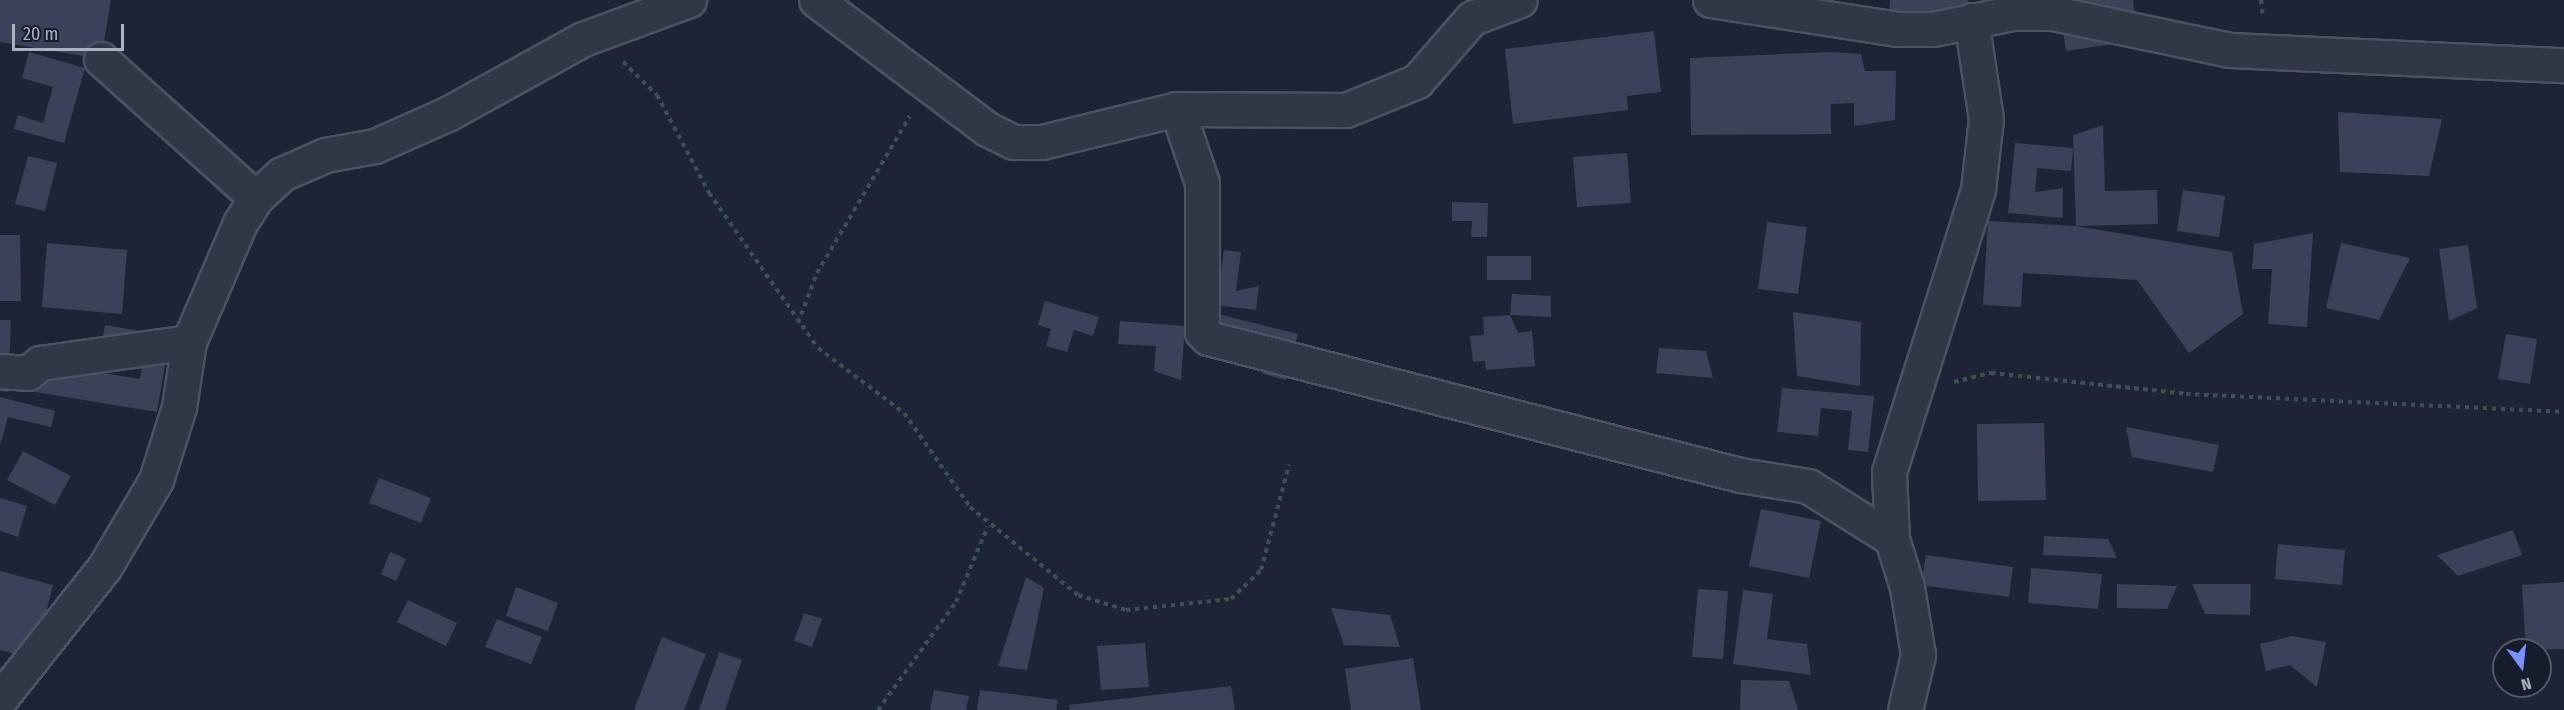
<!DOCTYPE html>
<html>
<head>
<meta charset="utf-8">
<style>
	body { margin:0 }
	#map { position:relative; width:2564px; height:710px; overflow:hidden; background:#1e2437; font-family:"Fira Sans Condensed",sans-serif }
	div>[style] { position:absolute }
	.building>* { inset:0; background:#3a4158 }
	.path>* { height:4px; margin-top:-2px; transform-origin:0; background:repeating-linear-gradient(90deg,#3d4e56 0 4.5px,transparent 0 9px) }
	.roads { filter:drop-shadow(2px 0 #4c5163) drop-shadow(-2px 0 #4c5163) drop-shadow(0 2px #4c5163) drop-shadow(0 -2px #4c5163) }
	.minor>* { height:33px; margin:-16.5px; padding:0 16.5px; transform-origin:16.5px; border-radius:16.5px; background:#323748 }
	span { translate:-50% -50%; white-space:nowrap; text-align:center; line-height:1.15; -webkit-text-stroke:4.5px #171c2c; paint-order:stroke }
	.north { position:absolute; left:2492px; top:638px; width:60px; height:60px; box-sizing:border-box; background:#171c2c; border:2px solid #525769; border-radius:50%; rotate:165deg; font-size:16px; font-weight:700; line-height:24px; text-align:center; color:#abb0c5 }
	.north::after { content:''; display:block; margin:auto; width:21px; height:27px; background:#7791fe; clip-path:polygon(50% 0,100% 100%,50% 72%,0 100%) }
	.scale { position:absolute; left:12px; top:24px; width:112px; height:27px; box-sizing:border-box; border:3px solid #abb0c5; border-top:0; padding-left:8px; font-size:18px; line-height:21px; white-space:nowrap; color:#abb0c5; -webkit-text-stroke:4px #171c2c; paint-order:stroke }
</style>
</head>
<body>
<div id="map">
	<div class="building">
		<div style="clip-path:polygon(0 0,111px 0,101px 59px,0 42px)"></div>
		<div style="clip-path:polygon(1890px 0,1968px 0,1967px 12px,1940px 10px,1939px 26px,1889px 14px)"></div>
		<div style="clip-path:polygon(2058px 0,2133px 0,2139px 40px,2066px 51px)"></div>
		<div style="clip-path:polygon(1654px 31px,1661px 92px,1627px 96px,1628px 110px,1513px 124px,1505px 49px)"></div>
		<div style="clip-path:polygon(29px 52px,85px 68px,64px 143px,14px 129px,18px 115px,43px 123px,53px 87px,22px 78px)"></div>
		<div style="clip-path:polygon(1831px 52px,1861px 54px,1865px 71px,1896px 71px,1895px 120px,1854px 126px,1854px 103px,1831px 104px,1831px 134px,1691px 135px,1690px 58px)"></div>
		<div style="clip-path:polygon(2338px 112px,2442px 119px,2429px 176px,2340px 172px)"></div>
		<div style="clip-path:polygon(2103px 125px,2105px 191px,2157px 190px,2158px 224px,2076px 226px,2073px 135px)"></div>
		<div style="clip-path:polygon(2015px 143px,2073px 148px,2071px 171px,2037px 168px,2035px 192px,2063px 188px,2063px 218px,2008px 213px)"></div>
		<div style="clip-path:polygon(1627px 153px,1631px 203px,1577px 207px,1573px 157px)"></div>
		<div style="clip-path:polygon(28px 156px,57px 163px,45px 211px,15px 204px)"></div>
		<div style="clip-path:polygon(2183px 190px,2225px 196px,2219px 237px,2177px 231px)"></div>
		<div style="clip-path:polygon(1452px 202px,1488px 203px,1487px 237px,1471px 237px,1472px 221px,1452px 221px)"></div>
		<div style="clip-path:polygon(1988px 221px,2076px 226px,2232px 252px,2243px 314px,2189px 353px,2137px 280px,2023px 273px,2021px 307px,1983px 305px)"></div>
		<div style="clip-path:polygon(1767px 222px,1807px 227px,1798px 294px,1758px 289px)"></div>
		<div style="clip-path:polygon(2313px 233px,2307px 327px,2268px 324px,2272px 269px,2252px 269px,2254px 244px)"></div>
		<div style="clip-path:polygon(0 235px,20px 235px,21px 301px,0 301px)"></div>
		<div style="clip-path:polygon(47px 243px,127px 250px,122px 314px,42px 307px)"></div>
		<div style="clip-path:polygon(2341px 243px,2410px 258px,2379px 320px,2326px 308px)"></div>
		<div style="clip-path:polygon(2468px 245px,2477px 308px,2449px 321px,2439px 249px)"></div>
		<div style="clip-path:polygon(1224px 250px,1241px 252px,1236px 291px,1259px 286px,1256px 310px,1216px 305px)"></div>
		<div style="clip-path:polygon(1487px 256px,1531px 256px,1531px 280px,1487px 280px)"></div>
		<div style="clip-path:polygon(1512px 294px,1551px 296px,1551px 317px,1510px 315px)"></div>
		<div style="clip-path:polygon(1045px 301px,1099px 317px,1093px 336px,1074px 330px,1067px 352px,1046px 346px,1051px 329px,1038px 325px)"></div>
		<div style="clip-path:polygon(1793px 312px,1861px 322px,1860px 386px,1797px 376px)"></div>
		<div style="clip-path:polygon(1214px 313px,1298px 334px,1286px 380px,1263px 374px,1261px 352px,1208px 338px)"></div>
		<div style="clip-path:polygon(1510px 315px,1518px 333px,1532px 331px,1535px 366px,1486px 370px,1485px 361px,1473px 362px,1470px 336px,1484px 335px,1483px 317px)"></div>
		<div style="clip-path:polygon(0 320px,11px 320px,8px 392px,0 391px)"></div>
		<div style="clip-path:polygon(1120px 321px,1185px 326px,1181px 380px,1154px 371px,1156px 346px,1118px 344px)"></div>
		<div style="clip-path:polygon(105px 325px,170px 336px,157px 412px,35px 392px,40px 363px,140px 379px,145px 348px,102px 341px)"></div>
		<div style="clip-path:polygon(2506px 334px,2537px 339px,2530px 384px,2498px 379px)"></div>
		<div style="clip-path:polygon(1659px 348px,1706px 351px,1713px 378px,1656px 373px)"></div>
		<div style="clip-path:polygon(1782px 388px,1874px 396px,1868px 452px,1848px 450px,1852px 411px,1821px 408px,1818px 436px,1777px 432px)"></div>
		<div style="clip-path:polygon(0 397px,55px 411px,51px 427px,8px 417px,0 445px)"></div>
		<div style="clip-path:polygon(2044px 423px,2046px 500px,1978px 501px,1977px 424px)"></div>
		<div style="clip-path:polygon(2126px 427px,2219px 445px,2213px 472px,2132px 457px)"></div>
		<div style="clip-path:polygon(23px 451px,71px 476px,55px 505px,7px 480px)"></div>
		<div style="clip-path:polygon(379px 478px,431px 498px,421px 523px,369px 503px)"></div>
		<div style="clip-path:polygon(0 498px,27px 506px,18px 537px,0 531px)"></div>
		<div style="clip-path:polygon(1761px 509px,1821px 521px,1809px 578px,1749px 566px)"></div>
		<div style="clip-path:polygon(2513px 530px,2522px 555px,2458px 576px,2437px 555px)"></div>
		<div style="clip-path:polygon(2044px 536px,2108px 539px,2117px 558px,2043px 555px)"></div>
		<div style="clip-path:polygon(2278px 544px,2345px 550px,2342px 585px,2275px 579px)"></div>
		<div style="clip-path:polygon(390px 552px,406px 559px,396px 581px,381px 574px)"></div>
		<div style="clip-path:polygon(1926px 555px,2013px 567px,2009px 597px,1921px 585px)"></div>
		<div style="clip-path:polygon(2031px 568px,2102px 574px,2098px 609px,2028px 603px)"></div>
		<div style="clip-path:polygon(0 571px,53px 585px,34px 659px,0 650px)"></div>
		<div style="clip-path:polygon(1026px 577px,1044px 588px,1027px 670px,998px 666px)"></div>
		<div style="clip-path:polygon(2564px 582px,2564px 649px,2526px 650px,2522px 585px)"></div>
		<div style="clip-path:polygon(2117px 584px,2177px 586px,2167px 609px,2117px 608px)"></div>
		<div style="clip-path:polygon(2192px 584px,2251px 584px,2250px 615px,2205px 614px)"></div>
		<div style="clip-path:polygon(516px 587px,558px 603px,548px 631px,506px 616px)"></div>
		<div style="clip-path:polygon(1698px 589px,1728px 591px,1723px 659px,1692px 657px)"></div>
		<div style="clip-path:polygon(1743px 590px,1773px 594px,1767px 639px,1807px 644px,1811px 675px,1733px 664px)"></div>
		<div style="clip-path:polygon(408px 600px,457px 623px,446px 646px,397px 622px)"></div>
		<div style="clip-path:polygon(1331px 608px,1390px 615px,1400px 647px,1344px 645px)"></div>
		<div style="clip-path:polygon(804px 613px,822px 619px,812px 647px,794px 641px)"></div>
		<div style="clip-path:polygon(497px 619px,542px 637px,531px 664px,485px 647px)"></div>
		<div style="clip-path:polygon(2292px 636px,2326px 642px,2317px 687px,2290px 665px,2266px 671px,2260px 644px)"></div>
		<div style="clip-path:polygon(662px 637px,706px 654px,684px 710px,634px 710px)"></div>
		<div style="clip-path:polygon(1145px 643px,1149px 687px,1101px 690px,1097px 646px)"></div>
		<div style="clip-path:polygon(719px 652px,742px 660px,725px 710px,699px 710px)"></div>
		<div style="clip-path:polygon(1413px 658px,1421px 710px,1351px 710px,1345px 669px)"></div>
		<div style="clip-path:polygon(1741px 680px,1789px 681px,1798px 710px,1740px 710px)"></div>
		<div style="clip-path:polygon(1231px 686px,1235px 710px,1070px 710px,1069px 705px)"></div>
		<div style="clip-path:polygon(934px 690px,969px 696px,966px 710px,930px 710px)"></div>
		<div style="clip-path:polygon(980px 690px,1058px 700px,1056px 710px,977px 710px)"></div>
	</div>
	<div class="path">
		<div style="left:2261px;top:0;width:16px;rotate:83deg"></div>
		<div style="left:623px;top:62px;width:47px;rotate:44.1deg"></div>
		<div style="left:657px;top:95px;width:111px;rotate:62deg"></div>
		<div style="left:709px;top:193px;width:189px;rotate:54.9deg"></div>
		<div style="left:818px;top:348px;width:108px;rotate:37.1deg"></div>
		<div style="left:904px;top:413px;width:115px;rotate:54.9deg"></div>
		<div style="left:970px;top:507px;width:139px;rotate:39.2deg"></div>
		<div style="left:1078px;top:595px;width:50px;rotate:17.4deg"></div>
		<div style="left:1126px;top:610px;width:106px;rotate:-6deg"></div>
		<div style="left:1231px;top:599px;width:42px;rotate:-44deg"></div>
		<div style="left:1261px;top:570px;width:109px;rotate:-75.1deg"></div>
		<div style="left:798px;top:323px;width:53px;rotate:-69.2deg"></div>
		<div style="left:817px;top:273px;width:182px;rotate:-59.4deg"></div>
		<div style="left:1954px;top:382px;width:38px;rotate:-14deg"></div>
		<div style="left:1991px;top:373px;width:196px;rotate:6.1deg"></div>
		<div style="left:2186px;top:394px;width:378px;rotate:2.7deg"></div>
		<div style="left:878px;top:710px;width:133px;rotate:-54.2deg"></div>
		<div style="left:956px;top:602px;width:82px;rotate:-67.2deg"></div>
	</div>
	<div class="roads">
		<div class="minor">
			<div style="left:816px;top:0;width:214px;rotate:37deg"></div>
			<div style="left:987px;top:129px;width:30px;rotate:26deg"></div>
			<div style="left:1014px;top:142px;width:28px"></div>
			<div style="left:1042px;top:142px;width:139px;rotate:-13.7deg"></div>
			<div style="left:1177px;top:109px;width:169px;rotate:0.3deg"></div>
			<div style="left:1346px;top:110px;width:77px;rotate:-22.2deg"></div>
			<div style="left:1417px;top:81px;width:84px;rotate:-48.9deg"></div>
			<div style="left:1472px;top:18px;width:51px;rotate:-20.6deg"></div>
			<div style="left:1710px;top:0;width:189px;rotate:8.8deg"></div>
			<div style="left:1897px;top:29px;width:36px"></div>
			<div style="left:1933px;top:29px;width:81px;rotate:-11.4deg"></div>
			<div style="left:2012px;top:13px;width:41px"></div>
			<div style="left:2053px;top:13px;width:181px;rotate:11.8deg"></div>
			<div style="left:2230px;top:50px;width:334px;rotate:2.6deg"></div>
			<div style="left:101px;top:59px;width:208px;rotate:41.9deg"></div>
			<div style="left:1177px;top:109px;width:78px;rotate:71.3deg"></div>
			<div style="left:1202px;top:183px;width:149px;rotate:90deg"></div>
			<div style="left:1202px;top:332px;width:8px;rotate:45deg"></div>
			<div style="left:1208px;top:338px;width:549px;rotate:14.44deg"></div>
			<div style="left:1740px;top:475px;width:69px;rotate:9.2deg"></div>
			<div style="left:1808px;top:486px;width:99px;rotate:32.2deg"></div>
			<div style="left:0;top:371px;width:28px;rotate:4deg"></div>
			<div style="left:28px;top:373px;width:16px;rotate:-40deg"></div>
			<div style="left:40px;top:363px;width:150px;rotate:-8deg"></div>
			<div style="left:0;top:699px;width:167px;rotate:-51.6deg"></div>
			<div style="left:104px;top:568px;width:102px;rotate:-59.4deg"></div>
			<div style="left:156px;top:480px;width:77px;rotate:-72.5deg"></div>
			<div style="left:179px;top:407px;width:66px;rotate:-81.3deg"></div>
			<div style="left:189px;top:342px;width:129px;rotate:-66.8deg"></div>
			<div style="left:240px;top:223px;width:30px;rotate:-57deg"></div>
			<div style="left:256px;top:198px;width:35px;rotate:-43deg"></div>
			<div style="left:282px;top:174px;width:47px;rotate:-23.8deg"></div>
			<div style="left:325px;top:155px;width:51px;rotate:-10.2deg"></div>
			<div style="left:375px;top:146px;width:81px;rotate:-24deg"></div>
			<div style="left:449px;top:113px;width:153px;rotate:-28.9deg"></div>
			<div style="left:583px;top:39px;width:113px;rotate:-20.2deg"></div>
			<div style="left:1905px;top:710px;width:57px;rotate:-76.7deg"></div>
			<div style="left:1918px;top:655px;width:69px;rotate:-99.2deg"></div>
			<div style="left:1907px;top:587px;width:50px;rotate:-107.4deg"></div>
			<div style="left:1892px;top:539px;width:67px;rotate:-92.6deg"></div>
			<div style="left:1889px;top:472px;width:297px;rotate:-72.5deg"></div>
			<div style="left:1978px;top:189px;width:70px;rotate:-83.5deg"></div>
			<div style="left:1986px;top:119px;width:100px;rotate:-98.6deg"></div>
		</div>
	</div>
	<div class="north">N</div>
	<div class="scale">20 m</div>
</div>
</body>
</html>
